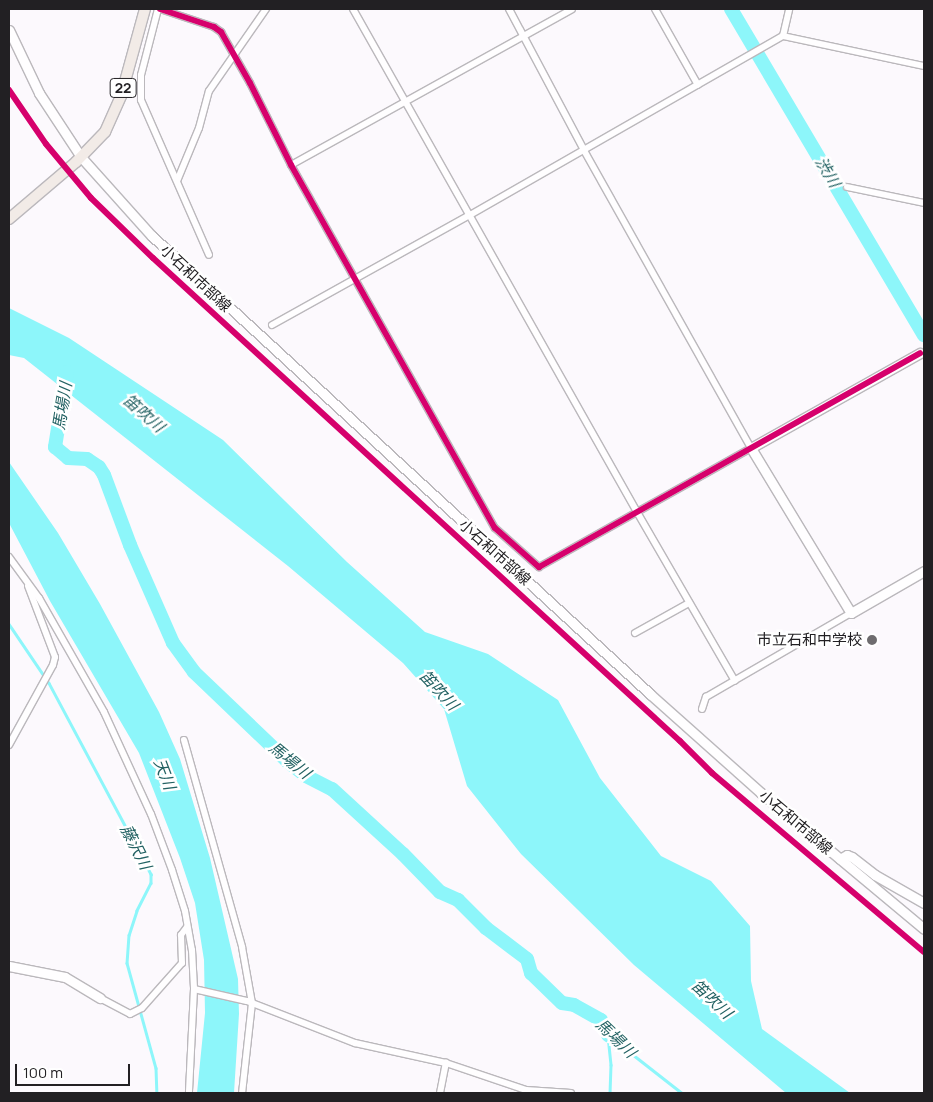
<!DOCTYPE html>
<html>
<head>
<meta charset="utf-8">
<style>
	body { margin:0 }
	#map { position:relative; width:933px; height:1102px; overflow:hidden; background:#fcf9fd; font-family:Manrope,"Noto Sans JP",sans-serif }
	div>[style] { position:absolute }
	.water>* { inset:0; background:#8df6fa }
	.stream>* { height:2.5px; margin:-1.25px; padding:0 1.25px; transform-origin:1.25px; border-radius:1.25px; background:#8df6fa }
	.river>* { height:14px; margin:-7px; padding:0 7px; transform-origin:7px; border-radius:7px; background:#8df6fa }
	.roads { filter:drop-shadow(1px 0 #bbb8bc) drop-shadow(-1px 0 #bbb8bc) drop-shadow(0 1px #bbb8bc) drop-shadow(0 -1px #bbb8bc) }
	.street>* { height:6px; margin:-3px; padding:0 3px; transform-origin:3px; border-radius:3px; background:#fffeff }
	.secondary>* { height:9px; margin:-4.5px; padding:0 4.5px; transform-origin:4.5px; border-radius:4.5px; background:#fffeff }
	.primary>* { height:10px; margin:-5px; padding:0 5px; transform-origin:5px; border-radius:5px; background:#f2ebe7 }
	.cycleway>* { height:6px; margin:-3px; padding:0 3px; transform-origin:3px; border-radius:3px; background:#d6006c }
	.dots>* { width:14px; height:14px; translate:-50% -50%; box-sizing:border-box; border:2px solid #fff; border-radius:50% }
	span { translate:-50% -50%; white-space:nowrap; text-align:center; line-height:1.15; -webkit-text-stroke:5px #fff; paint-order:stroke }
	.shield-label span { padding:1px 4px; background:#fff; border:1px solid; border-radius:4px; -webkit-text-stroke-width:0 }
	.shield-label { font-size:14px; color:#222023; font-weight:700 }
	.street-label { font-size:15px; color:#222023 }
	.poi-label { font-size:15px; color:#222023 }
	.right { translate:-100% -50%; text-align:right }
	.water-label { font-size:16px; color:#236263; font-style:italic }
	.frame { position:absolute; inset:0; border:10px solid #222023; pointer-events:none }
	.scale { position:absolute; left:15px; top:1064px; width:115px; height:22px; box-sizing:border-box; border:2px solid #222023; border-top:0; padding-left:6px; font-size:15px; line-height:18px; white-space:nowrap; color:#222023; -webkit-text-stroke:4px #fff; paint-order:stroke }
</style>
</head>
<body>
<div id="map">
	<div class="water">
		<div style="clip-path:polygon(9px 308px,69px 338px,223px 440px,347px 562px,425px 632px,488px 654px,558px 700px,600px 778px,661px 856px,711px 881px,750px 926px,751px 981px,762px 1029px,850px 1093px,786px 1093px,634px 965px,521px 854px,467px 786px,444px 709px,403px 663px,288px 566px,24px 358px,9px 355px)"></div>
		<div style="clip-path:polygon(9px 462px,58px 533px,100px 604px,159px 712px,180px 759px,210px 858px,238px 979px,239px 1014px,234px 1093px,197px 1093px,205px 1013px,204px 960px,195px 903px,180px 858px,139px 753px,50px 601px,9px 523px)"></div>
	</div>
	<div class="stream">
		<div style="left:9px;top:624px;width:71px;rotate:55.9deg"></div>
		<div style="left:49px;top:683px;width:217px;rotate:61.9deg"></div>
		<div style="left:151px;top:874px;width:9px;rotate:90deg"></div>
		<div style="left:151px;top:883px;width:31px;rotate:117deg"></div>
		<div style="left:137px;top:911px;width:25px;rotate:108deg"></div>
		<div style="left:129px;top:935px;width:28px;rotate:94deg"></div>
		<div style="left:127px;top:963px;width:109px;rotate:74.6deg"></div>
		<div style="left:156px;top:1068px;width:25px;rotate:88deg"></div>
		<div style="left:608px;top:1035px;width:94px;rotate:38.1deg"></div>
		<div style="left:608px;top:1036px;width:29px;rotate:84deg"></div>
		<div style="left:611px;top:1065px;width:28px;rotate:92deg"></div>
	</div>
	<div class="river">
		<div style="left:731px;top:9px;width:379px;rotate:59.4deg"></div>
		<div style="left:67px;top:372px;width:76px;rotate:99.1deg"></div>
		<div style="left:55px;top:447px;width:17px;rotate:40deg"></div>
		<div style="left:68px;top:458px;width:19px;rotate:3deg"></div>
		<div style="left:87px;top:459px;width:14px;rotate:34deg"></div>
		<div style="left:99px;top:467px;width:9px;rotate:58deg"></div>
		<div style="left:104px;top:475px;width:75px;rotate:69.6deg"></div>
		<div style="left:130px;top:545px;width:107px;rotate:66.3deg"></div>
		<div style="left:173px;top:643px;width:36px;rotate:54deg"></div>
		<div style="left:194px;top:672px;width:129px;rotate:43.7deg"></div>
		<div style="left:287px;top:761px;width:24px;rotate:38deg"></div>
		<div style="left:306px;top:776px;width:29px;rotate:27deg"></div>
		<div style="left:332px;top:789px;width:96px;rotate:42.5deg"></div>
		<div style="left:403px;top:854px;width:53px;rotate:45.8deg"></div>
		<div style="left:440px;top:892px;width:20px;rotate:24deg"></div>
		<div style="left:458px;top:900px;width:40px;rotate:45deg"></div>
		<div style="left:486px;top:928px;width:51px;rotate:37.1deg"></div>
		<div style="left:527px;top:959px;width:15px;rotate:74deg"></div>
		<div style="left:531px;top:973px;width:43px;rotate:44.1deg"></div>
		<div style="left:562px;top:1003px;width:12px;rotate:9deg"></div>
		<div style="left:574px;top:1005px;width:31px;rotate:29deg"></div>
		<div style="left:601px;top:1020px;width:17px;rotate:65deg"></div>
	</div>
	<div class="roads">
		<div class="street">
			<div style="left:158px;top:9px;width:68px;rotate:104.4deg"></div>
			<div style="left:141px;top:75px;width:25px;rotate:90deg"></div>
			<div style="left:141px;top:100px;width:169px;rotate:66.3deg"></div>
			<div style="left:160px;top:9px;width:57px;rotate:18.4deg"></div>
			<div style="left:214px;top:27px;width:9px;rotate:36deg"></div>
			<div style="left:221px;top:32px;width:59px;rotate:60.4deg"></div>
			<div style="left:250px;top:83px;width:92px;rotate:63.4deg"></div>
			<div style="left:291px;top:165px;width:416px;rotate:60.7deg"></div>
			<div style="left:495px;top:528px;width:59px;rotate:41.6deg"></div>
			<div style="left:539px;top:567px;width:243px;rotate:-29.3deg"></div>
			<div style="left:751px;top:448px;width:342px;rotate:-119.3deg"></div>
			<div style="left:584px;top:150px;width:160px;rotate:-118deg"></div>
			<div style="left:353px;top:9px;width:578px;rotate:60.55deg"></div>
			<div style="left:637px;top:512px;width:195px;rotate:59.9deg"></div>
			<div style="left:655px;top:9px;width:87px;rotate:60.5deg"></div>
			<div style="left:783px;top:36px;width:28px;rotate:-77deg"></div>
			<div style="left:291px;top:165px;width:321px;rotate:-29deg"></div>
			<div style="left:177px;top:181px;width:57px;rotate:-67.5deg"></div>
			<div style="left:199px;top:128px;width:38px;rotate:-75deg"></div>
			<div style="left:209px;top:91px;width:100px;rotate:-55.2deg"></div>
			<div style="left:847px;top:187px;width:79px;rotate:11.7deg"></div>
			<div style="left:272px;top:325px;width:227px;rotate:-29.1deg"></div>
			<div style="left:470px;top:215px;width:361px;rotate:-29.8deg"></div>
			<div style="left:783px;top:36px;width:144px;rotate:12deg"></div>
			<div style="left:9px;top:557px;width:51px;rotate:53.8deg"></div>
			<div style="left:39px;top:598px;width:131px;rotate:60.3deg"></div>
			<div style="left:104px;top:712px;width:112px;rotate:65.3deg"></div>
			<div style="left:151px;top:814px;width:60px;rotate:69.4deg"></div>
			<div style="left:172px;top:870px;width:43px;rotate:72.4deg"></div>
			<div style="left:185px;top:911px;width:40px;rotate:80deg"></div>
			<div style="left:192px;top:950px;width:39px;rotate:87deg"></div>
			<div style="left:194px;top:989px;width:104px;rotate:92.8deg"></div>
			<div style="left:635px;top:633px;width:62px;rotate:-29.1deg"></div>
			<div style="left:702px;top:709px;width:13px;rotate:-72deg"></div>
			<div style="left:706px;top:697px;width:168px;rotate:-30.1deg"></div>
			<div style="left:184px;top:740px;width:215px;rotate:74.3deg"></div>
			<div style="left:242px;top:947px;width:57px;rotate:79.9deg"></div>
			<div style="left:252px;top:1003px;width:91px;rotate:96.3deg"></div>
			<div style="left:9px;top:745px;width:91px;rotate:-61.2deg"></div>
			<div style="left:53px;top:665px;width:8px;rotate:-76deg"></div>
			<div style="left:55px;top:657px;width:76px;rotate:-110.8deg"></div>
			<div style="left:194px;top:989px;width:54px;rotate:12.8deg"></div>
			<div style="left:247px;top:1001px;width:116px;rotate:21.3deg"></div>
			<div style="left:355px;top:1043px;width:93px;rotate:12.4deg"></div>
			<div style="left:446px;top:1063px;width:84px;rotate:18.6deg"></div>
			<div style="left:526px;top:1090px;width:45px;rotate:3.8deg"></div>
			<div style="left:100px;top:998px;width:34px;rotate:28deg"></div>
			<div style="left:130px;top:1014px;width:13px;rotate:-27deg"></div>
			<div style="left:142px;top:1008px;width:60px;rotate:-48.4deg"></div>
			<div style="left:182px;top:963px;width:28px;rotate:-92deg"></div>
			<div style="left:181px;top:935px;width:10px;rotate:-53deg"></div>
			<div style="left:440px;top:1093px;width:31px;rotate:-79deg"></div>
		</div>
		<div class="secondary">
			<div style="left:9px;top:30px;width:70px;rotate:64.5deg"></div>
			<div style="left:39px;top:93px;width:77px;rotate:56.7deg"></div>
			<div style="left:81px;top:157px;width:106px;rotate:48.1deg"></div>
			<div style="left:152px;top:236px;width:677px;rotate:42.6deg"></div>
			<div style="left:650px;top:694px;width:149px;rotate:41.7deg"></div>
			<div style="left:761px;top:793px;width:212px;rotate:39.8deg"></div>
			<div style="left:920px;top:353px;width:194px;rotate:150.7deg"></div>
			<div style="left:751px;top:448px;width:193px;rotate:58.8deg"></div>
			<div style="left:851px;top:613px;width:84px;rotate:-29.9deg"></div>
			<div style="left:840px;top:859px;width:8px;rotate:-30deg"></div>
			<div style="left:847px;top:855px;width:5px;rotate:22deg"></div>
			<div style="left:852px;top:857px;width:29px;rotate:38deg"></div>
			<div style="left:875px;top:875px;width:56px;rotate:29.7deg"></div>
			<div style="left:9px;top:966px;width:57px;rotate:11.1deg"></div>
			<div style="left:65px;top:977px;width:41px;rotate:31deg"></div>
		</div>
		<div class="primary">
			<div style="left:9px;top:219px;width:88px;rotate:-40.4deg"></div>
			<div style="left:76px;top:162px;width:42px;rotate:-46deg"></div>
			<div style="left:105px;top:132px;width:39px;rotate:-66deg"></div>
			<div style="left:121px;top:96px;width:90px;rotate:-74.6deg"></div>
		</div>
	</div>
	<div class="cycleway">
		<div style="left:160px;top:9px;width:57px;rotate:18.4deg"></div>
		<div style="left:214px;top:27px;width:9px;rotate:36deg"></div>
		<div style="left:221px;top:32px;width:59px;rotate:60.4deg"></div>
		<div style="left:250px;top:83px;width:92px;rotate:63.4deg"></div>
		<div style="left:291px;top:165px;width:416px;rotate:60.7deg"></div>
		<div style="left:495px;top:528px;width:59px;rotate:41.6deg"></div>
		<div style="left:539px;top:567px;width:437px;rotate:-29.3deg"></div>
		<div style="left:9px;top:90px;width:65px;rotate:55.6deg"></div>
		<div style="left:46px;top:144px;width:70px;rotate:50.2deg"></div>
		<div style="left:91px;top:198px;width:86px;rotate:44.1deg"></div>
		<div style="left:153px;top:258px;width:715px;rotate:42.51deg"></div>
		<div style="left:680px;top:741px;width:45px;rotate:45deg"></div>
		<div style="left:712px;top:773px;width:277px;rotate:40.2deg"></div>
	</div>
	<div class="dots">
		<div style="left:872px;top:640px;background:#6e6c6f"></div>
	</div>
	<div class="shield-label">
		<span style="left:123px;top:88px">22</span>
	</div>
	<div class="street-label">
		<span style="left:196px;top:278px;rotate:43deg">小石和市部線</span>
		<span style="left:495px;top:552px;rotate:42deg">小石和市部線</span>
		<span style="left:796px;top:822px;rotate:40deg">小石和市部線</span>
	</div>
	<div class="poi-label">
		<span class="right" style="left:862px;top:640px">市立石和中学校</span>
	</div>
	<div class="water-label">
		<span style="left:828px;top:172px;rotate:59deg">渋川</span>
		<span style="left:62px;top:406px;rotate:-81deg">馬場川</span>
		<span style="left:144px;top:413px;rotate:41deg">笛吹川</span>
		<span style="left:439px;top:690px;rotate:47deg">笛吹川</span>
		<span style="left:290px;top:760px;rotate:39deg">馬場川</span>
		<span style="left:165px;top:774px;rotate:69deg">天川</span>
		<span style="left:136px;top:847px;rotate:63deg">藤沢川</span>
		<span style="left:712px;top:999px;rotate:43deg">笛吹川</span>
		<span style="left:616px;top:1038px;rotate:44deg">馬場川</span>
	</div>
	<div class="frame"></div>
	<div class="scale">100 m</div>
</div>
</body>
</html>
